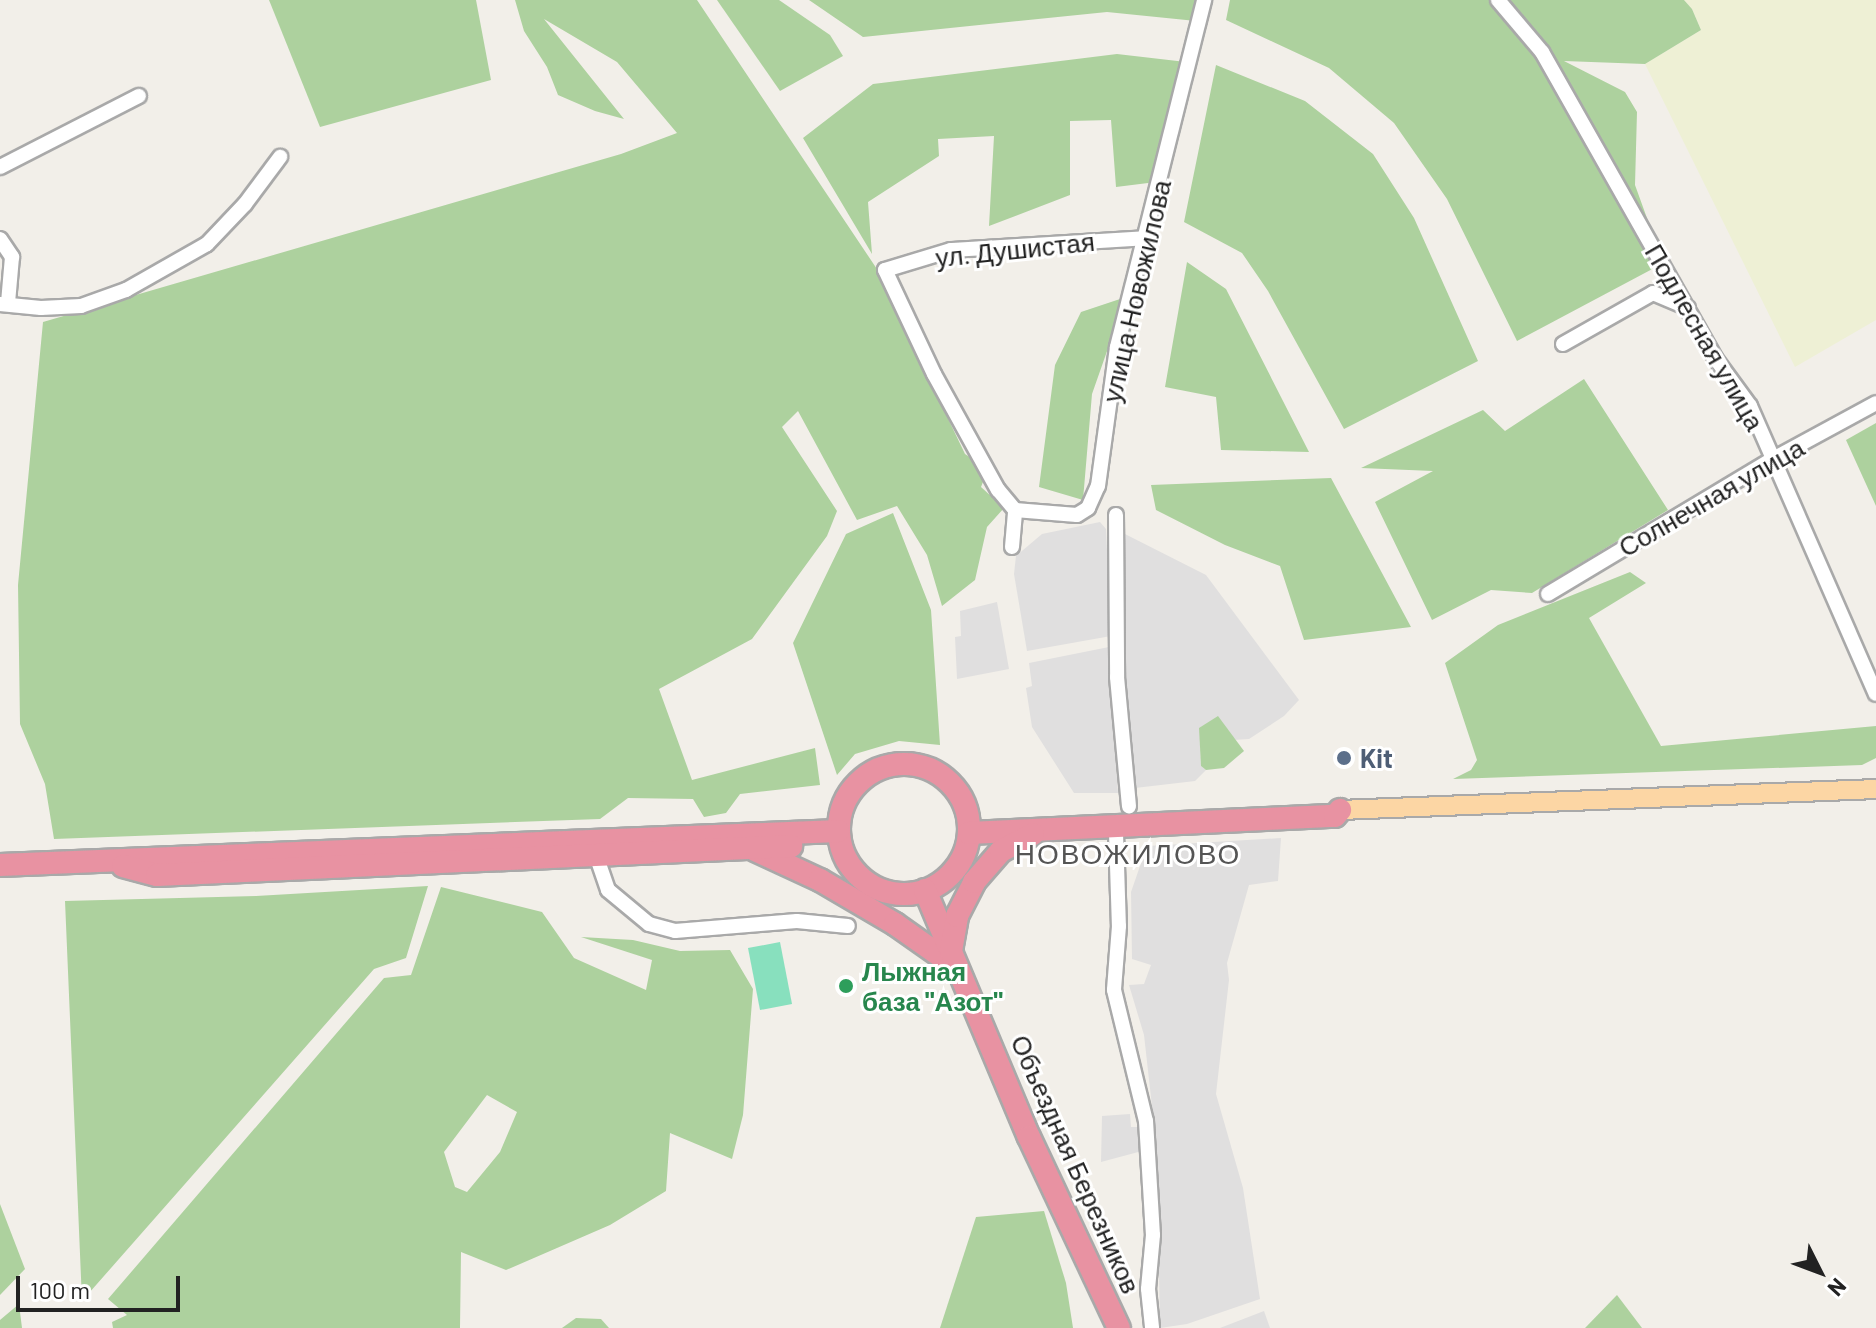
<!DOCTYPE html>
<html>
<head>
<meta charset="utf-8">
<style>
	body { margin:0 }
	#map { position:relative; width:1876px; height:1328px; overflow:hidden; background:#f2efe9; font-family:Barlow,sans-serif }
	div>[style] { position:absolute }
	.residential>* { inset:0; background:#e0dfdf }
	.farmland>* { inset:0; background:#eef0d5 }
	.forest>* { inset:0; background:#add19e }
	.pitch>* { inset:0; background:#88e0be }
	.roads { filter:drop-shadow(2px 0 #a9a9a9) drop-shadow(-2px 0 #a9a9a9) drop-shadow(0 2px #a9a9a9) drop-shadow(0 -2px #a9a9a9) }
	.minor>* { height:14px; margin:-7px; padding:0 7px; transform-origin:7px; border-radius:7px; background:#fff }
	.major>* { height:18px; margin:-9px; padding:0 9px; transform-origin:9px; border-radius:9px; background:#fcd6a4 }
	.highway>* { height:22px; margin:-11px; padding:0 11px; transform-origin:11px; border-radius:11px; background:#e892a2 }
	.highway>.ring { margin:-11px; padding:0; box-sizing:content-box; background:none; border:22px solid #e892a2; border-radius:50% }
	.dots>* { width:22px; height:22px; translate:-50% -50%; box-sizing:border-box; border:4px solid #fff; border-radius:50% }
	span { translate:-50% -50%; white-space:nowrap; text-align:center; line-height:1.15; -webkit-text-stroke:6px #fff; paint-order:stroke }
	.street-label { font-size:26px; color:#222 }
	.service-label { font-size:26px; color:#4e5e75; font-weight:700 }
	.left { translate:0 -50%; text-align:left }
	.leisure-label { font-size:26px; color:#27864d; font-weight:700 }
	.neighbourhood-label { font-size:28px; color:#555; letter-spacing:2px }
	.north { position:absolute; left:1780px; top:1232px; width:80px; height:80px; -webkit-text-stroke:6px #fff; paint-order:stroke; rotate:132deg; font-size:22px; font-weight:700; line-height:32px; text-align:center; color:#222 }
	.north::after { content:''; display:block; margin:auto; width:28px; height:36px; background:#222; clip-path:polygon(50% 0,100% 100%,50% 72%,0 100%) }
	.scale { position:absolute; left:16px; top:1276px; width:164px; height:36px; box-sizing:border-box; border:4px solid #222; border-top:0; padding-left:10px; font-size:24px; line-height:28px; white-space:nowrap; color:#222; -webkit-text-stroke:6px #fff; paint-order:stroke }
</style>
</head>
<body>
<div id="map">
	<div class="residential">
		<div style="clip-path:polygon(1100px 522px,1106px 529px,1111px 636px,1027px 651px,1014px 574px,1016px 556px,1042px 534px)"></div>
		<div style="clip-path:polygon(1121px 532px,1206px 575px,1299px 700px,1284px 716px,1249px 739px,1200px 742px,1201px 766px,1206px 770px,1195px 781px,1135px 788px,1132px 782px,1123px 662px)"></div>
		<div style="clip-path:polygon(997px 602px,1009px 669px,957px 679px,955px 637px,961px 636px,960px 611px)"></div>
		<div style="clip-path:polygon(1109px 647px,1118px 793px,1074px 793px,1032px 727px,1026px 688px,1032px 686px,1029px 663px)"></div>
		<div style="clip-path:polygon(1281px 838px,1278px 881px,1249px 885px,1227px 963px,1229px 980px,1216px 1094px,1243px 1188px,1260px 1299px,1187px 1324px,1160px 1328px,1157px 1151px,1144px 1035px,1129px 985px,1144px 984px,1151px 965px,1132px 959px,1131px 892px,1147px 846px)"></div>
		<div style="clip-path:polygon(1130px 1114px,1131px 1127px,1140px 1127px,1142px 1151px,1101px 1162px,1102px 1116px)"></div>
		<div style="clip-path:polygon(1264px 1311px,1270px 1328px,1220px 1328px)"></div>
	</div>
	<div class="farmland">
		<div style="clip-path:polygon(1684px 0,1876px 0,1876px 320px,1795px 367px,1645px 64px,1701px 30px,1692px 9px)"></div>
	</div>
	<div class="forest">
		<div style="clip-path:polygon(269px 0,476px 0,491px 80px,320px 127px)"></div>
		<div style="clip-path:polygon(515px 0,697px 0,899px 302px,908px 335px,965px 454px,988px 469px,981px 487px,1004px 508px,987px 527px,975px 580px,942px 606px,927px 555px,897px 506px,857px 520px,798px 411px,782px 427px,837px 511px,827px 536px,752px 639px,659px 689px,692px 780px,815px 748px,820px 785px,740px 794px,726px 813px,704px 817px,693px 799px,628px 798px,600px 819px,54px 839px,45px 784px,20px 724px,18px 585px,43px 322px,621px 154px,677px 133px,617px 62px,544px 19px,624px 119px,595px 111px,558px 95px,547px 67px,524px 31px)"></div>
		<div style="clip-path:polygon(717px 0,779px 0,830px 35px,843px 56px,780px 91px)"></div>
		<div style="clip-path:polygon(809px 0,1200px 0,1196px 21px,1107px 12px,863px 37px)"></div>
		<div style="clip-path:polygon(1230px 0,1684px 0,1692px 9px,1701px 30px,1645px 64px,1564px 61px,1625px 92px,1637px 112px,1635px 185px,1652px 232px,1658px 266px,1517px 341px,1447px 199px,1394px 123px,1329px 68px,1226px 20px)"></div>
		<div style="clip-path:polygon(1117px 54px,1186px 62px,1164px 181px,1116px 187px,1111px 120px,1070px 121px,1070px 195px,989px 226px,994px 136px,938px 139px,939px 156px,868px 202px,872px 254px,803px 138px,873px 84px)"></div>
		<div style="clip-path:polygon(1216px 65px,1305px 101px,1373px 154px,1414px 218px,1478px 361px,1344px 429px,1268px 291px,1242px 253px,1184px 222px)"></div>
		<div style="clip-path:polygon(1187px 262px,1226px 289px,1309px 452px,1221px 450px,1216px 397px,1165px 387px)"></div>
		<div style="clip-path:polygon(1126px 297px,1092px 394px,1083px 500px,1039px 487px,1055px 365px,1081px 312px)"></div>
		<div style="clip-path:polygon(1584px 379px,1668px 510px,1532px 593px,1491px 590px,1432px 620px,1375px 502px,1433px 471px,1361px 468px,1483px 410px,1505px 431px)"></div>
		<div style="clip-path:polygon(1876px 423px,1876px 506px,1846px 440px)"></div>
		<div style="clip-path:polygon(1331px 478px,1411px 627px,1304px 640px,1280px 566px,1225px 545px,1156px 510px,1151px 485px)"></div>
		<div style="clip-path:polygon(893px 513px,931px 610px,940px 745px,899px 741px,855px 754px,837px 775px,793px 643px,846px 534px)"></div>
		<div style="clip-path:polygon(1630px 572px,1646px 583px,1589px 618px,1661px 746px,1876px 726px,1876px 758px,1862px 765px,1453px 779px,1471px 770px,1477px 760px,1445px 663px,1498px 625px)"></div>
		<div style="clip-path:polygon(1218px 716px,1244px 751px,1224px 768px,1206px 770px,1201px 766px,1199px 728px)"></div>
		<div style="clip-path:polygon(428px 886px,406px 958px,374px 969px,82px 1301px,65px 901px,256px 896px)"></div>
		<div style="clip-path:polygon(evenodd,441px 887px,542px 912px,574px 958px,646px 990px,652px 960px,581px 937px,633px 940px,680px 951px,730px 950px,753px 989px,743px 1115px,732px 1159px,670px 1133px,666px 1191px,610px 1225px,506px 1270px,461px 1252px,460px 1328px,113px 1328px,112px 1322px,127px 1315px,108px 1299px,384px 978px,411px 975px,441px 887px,487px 1095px,517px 1112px,500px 1152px,467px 1192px,455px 1187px,444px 1152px,487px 1095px)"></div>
		<div style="clip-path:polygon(0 1204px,25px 1269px,0 1295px)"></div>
		<div style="clip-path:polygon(1044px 1211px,1066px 1283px,1073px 1328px,940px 1328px,976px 1217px)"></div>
		<div style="clip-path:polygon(1617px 1295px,1642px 1328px,1585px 1328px)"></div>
		<div style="clip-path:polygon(19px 1304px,22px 1328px,0 1328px,0 1320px)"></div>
		<div style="clip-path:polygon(576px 1318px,601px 1319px,609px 1328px,562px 1328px)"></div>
	</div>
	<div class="pitch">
		<div style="clip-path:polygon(780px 942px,792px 1004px,760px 1010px,748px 948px)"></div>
	</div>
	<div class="roads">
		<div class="minor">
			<div style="left:1498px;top:0;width:68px;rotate:49.8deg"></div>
			<div style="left:1542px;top:52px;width:352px;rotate:60.5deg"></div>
			<div style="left:1715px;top:358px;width:59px;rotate:53.9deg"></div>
			<div style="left:1750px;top:406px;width:314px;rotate:66.4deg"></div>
			<div style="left:0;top:167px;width:156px;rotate:-27.1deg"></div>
			<div style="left:0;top:239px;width:22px;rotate:56deg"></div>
			<div style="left:12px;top:257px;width:46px;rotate:95deg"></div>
			<div style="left:0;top:304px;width:41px;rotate:5.6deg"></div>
			<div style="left:41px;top:308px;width:40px;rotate:-2.9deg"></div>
			<div style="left:81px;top:306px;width:48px;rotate:-19.6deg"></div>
			<div style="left:126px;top:290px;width:93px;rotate:-29.6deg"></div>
			<div style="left:207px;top:244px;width:55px;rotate:-46.5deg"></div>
			<div style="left:245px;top:204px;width:59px;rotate:-53.3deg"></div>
			<div style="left:1563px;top:344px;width:103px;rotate:-29.5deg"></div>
			<div style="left:1653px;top:293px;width:38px;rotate:23deg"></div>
			<div style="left:1015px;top:510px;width:62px;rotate:4.6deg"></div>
			<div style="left:1077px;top:515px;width:13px;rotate:-32deg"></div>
			<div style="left:1088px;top:508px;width:24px;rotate:-66deg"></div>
			<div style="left:1098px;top:486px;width:140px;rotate:-82.2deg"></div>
			<div style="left:1117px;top:347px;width:358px;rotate:-75.9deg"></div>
			<div style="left:1015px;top:510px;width:26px;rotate:-130deg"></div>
			<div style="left:998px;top:490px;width:132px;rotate:-118.9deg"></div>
			<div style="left:934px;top:374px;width:115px;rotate:-115.2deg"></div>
			<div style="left:885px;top:270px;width:69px;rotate:-16.9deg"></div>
			<div style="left:951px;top:250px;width:195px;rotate:-3.5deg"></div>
			<div style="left:1116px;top:515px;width:162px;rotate:89.6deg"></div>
			<div style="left:1117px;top:677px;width:130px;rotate:84.7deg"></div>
			<div style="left:1012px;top:547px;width:37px;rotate:-85deg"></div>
			<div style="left:1548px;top:594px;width:262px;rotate:-31deg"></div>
			<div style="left:1773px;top:459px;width:117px;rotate:-28.5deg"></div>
			<div style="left:1116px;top:833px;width:93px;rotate:88.2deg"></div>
			<div style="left:1119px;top:926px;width:64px;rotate:94.5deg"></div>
			<div style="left:1114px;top:990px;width:135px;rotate:76.3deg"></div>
			<div style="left:1146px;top:1121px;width:114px;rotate:86.5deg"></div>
			<div style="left:1153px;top:1235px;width:54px;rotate:95.3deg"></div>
			<div style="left:1148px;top:1289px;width:39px;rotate:84deg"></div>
			<div style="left:596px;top:855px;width:37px;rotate:71deg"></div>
			<div style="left:608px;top:890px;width:53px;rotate:39.7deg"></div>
			<div style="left:649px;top:924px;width:27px;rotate:15deg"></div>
			<div style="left:675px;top:931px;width:122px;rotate:-4.7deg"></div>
			<div style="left:797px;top:921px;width:51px;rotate:5.6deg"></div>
		</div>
		<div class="major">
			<div style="left:1340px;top:810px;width:536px;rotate:-2.24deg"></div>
		</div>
		<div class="highway">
			<div class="ring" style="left:839px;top:764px;width:108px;height:108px"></div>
			<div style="left:969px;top:833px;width:366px;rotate:-2.7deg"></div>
			<div style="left:1335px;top:816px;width:8px;rotate:-50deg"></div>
			<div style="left:755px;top:850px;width:72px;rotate:24.8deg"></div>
			<div style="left:820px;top:880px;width:87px;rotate:30.4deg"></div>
			<div style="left:895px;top:924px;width:54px;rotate:35.2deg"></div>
			<div style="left:0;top:865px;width:839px;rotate:-2.32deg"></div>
			<div style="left:123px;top:866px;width:35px;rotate:15deg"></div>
			<div style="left:157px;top:875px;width:635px;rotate:-2.62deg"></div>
			<div style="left:925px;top:890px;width:268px;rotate:67.2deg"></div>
			<div style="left:1029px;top:1137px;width:211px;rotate:64.8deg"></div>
			<div style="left:951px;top:951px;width:36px;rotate:-80deg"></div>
			<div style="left:957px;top:916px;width:38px;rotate:-63deg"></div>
			<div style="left:974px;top:882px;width:41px;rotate:-48.9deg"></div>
			<div style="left:1001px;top:851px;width:36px;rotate:-28deg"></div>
		</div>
	</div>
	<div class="dots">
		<div style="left:1344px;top:758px;background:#5c6f8a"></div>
		<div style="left:846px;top:986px;background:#2e9e5b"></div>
	</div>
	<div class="street-label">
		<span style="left:1015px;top:249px;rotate:-6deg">ул. Душистая</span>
		<span style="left:1136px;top:291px;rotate:-77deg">улица Новожилова</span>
		<span style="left:1705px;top:337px;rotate:60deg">Подлесная улица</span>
		<span style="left:1711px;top:497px;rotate:-30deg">Солнечная улица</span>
		<span style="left:1076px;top:1164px;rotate:66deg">Объездная Березников</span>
	</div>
	<div class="service-label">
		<span class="left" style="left:1360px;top:758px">Kit</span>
	</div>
	<div class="leisure-label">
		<span class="left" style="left:862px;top:986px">Лыжная<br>база "Азот"</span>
	</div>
	<div class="neighbourhood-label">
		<span style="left:1128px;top:853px">НОВОЖИЛОВО</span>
	</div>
	<div class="north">N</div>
	<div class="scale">100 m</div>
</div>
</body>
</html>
